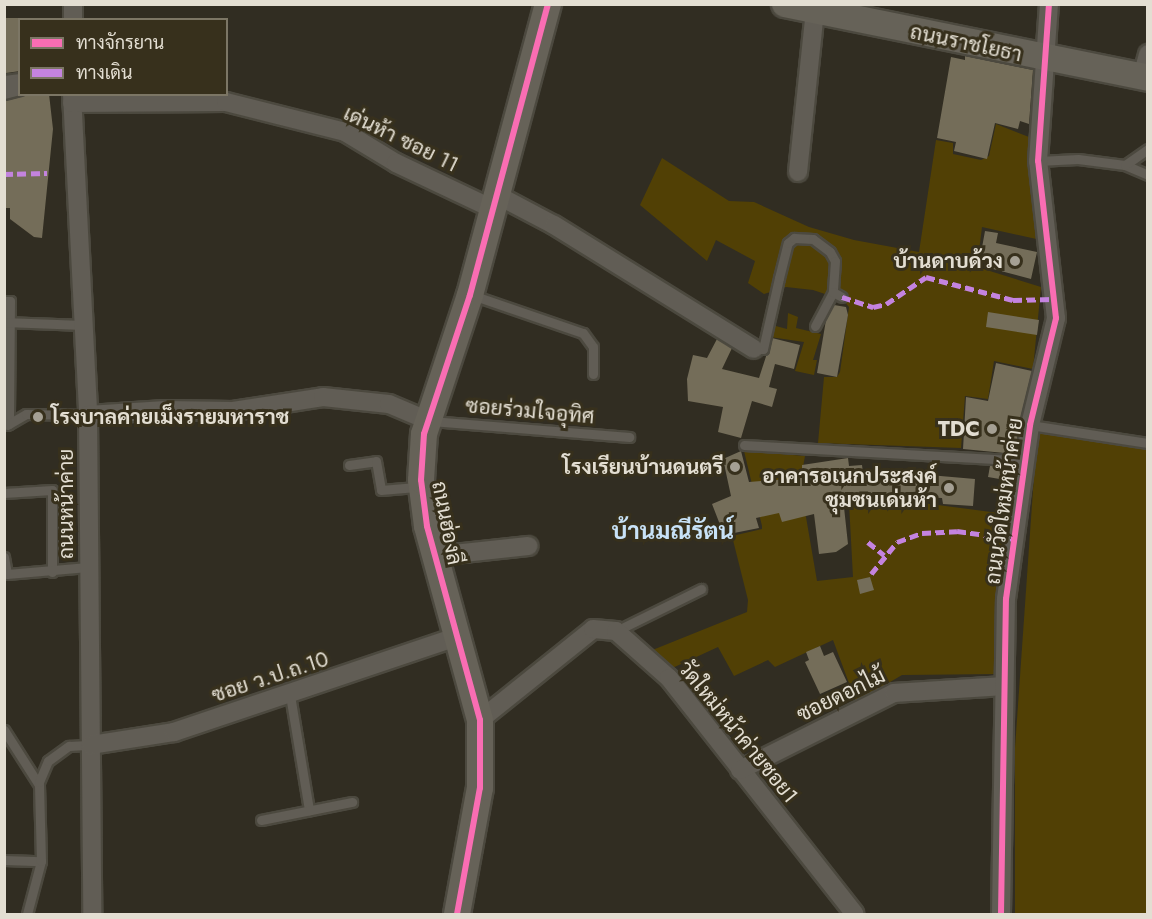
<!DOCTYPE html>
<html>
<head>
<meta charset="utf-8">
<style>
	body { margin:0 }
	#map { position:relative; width:1152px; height:919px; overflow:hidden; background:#312d22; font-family:Jost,Sarabun,sans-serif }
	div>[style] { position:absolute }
	.green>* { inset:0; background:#514005 }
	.building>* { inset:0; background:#746d59 }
	.roads { filter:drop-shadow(2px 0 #4c493f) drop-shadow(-2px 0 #4c493f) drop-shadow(0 2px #4c493f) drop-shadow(0 -2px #4c493f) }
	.lane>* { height:9px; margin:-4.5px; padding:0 4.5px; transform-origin:4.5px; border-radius:4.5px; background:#615d55 }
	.street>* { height:18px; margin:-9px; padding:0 9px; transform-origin:9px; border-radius:9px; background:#615d55 }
	.secondary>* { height:26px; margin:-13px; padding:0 13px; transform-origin:13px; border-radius:13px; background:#666258 }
	.quiet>* { height:4.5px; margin-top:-2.25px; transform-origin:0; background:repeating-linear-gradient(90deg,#c483df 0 9px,transparent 0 13.5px) }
	.cycleway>* { height:6px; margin:-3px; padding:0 3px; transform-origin:3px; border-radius:3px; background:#f96db3 }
	.dots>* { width:16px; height:16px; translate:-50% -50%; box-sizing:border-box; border:3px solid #37301c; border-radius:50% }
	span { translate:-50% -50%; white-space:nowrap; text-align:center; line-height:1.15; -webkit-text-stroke:6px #37301c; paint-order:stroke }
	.street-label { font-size:21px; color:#e3ded2 }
	.poi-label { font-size:21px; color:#e3ded2; font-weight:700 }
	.right { translate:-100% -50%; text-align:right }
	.left { translate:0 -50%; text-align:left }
	.quarter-label { font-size:24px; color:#c8e2f7; font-weight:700 }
	.frame { position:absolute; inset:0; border:6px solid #e3ded2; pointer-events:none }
	.legend { position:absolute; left:18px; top:18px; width:210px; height:78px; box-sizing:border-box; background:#37301c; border:2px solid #7c7665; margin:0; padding:8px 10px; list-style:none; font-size:18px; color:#e3ded2 }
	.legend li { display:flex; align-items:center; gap:12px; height:30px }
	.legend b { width:30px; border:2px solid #7c7665 }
</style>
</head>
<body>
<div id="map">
	<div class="green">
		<div style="clip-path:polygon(996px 124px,1029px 137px,1027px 159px,1034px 170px,1041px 240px,982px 227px,977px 267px,1041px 287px,1033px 369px,994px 361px,988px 399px,965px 396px,961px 448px,818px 443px,824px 377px,837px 377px,840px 372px,849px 307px,843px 300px,813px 290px,786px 287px,764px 294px,748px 283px,755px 261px,716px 240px,707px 261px,640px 205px,662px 158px,729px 201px,754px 202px,809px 227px,854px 240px,919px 252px,936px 140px,953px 143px,953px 154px,981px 160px,989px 156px)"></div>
		<div style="clip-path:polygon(788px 313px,798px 317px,796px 328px,821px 334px,813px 360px,817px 360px,814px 375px,795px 371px,804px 342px,770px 337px,772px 325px,787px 329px)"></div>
		<div style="clip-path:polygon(1037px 433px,1147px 447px,1147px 914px,1015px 914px,1015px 748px)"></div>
		<div style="clip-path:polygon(744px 451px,805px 456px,802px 472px,792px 477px,806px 517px,817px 581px,853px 577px,849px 503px,877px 497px,1014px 515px,1000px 674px,902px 675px,856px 702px,833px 640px,775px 667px,768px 660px,734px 676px,718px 647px,668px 670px,650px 651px,747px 612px,748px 600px,732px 536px,762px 529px,762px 526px)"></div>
	</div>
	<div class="building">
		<div style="clip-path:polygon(4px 18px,20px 18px,20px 71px,6px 73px)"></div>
		<div style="clip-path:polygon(965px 56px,1033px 70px,1029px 124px,1020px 121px,1018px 129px,995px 123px,987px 159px,954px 151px,956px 142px,937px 138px,951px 57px,965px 60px)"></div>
		<div style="clip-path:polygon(27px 94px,49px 94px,53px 129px,42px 238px,34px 237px,10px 219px,10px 208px,4px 208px,5px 101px)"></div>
		<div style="clip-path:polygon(985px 231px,998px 233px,996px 243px,1037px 252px,1031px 279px,993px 269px,996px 256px,981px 253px)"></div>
		<div style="clip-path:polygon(834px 305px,846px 307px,848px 315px,837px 377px,817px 373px,826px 320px)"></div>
		<div style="clip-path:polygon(988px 312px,1039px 320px,1037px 335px,986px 327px)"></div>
		<div style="clip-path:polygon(772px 338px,800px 345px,794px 369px,775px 364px,769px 387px,777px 389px,772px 407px,752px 401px,741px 438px,718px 432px,723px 407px,688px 401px,687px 379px,693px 355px,707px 358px,717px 339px,732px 348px,722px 369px,759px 378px)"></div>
		<div style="clip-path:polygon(996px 363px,1032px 371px,1015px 454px,963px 449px,966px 397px,988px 401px)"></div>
		<div style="clip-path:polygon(741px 451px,749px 482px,787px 479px,802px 472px,802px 465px,848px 458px,849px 466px,862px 465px,863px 473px,883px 471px,975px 479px,973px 506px,943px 504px,942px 498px,923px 497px,924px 491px,843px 498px,848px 544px,836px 552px,819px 554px,814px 514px,782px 522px,779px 513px,756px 518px,759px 528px,724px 535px,712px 504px,731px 496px,723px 459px)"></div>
		<div style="clip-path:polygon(990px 466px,1013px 467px,1011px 481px,988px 477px)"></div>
		<div style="clip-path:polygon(870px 577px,874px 590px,860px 594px,857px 580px)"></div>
		<div style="clip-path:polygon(820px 646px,824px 656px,833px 652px,847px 682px,820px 694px,805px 662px,809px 660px,806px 652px)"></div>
	</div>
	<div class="roads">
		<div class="lane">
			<div style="left:4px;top:80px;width:16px;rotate:-7deg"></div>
			<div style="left:1038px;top:161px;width:40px;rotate:-2.9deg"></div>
			<div style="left:1078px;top:159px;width:47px;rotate:7.3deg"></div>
			<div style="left:1125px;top:165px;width:25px;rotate:23deg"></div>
			<div style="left:1125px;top:165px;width:28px;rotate:-35deg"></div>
			<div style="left:472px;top:295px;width:117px;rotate:18.9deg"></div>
			<div style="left:583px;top:333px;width:17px;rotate:54deg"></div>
			<div style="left:593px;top:347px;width:27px;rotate:90deg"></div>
			<div style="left:4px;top:301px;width:6px"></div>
			<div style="left:10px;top:301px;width:123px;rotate:90.5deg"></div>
			<div style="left:4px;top:322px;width:79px;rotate:2.2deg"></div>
			<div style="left:815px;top:326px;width:38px;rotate:-62deg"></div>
			<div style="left:754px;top:349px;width:9px"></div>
			<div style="left:763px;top:349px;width:73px;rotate:-77.3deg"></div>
			<div style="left:779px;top:278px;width:36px;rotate:-76deg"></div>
			<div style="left:788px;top:243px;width:8px;rotate:-40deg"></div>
			<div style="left:794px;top:238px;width:19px;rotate:3deg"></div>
			<div style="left:813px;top:239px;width:21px;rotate:37deg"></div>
			<div style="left:830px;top:252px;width:10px;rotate:61deg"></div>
			<div style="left:835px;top:261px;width:31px;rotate:94deg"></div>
			<div style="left:833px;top:292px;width:10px;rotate:29deg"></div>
			<div style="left:431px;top:421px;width:199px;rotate:4.6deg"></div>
			<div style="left:7px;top:425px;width:22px;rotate:-30deg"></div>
			<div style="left:26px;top:414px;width:62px;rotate:0.9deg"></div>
			<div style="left:1030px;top:425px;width:119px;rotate:8.7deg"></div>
			<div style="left:744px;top:445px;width:282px;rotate:3.2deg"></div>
			<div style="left:349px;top:465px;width:27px;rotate:-8deg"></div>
			<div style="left:376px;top:461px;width:29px;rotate:80deg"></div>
			<div style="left:381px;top:490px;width:38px;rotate:-5deg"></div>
			<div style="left:4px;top:493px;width:48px;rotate:-3.6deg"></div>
			<div style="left:52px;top:490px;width:82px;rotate:90deg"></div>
			<div style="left:4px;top:557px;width:17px;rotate:80deg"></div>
			<div style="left:7px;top:574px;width:81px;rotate:-4.9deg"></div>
			<div style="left:616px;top:631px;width:95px;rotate:-26.3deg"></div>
			<div style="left:290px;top:695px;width:117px;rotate:80.6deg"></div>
			<div style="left:4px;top:730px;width:65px;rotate:57.5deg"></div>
			<div style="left:261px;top:820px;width:93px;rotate:-11.2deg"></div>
			<div style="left:4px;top:860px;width:37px;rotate:2deg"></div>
			<div style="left:27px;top:914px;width:55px;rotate:-75.2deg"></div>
			<div style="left:41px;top:861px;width:79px;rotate:-91.5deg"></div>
			<div style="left:39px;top:782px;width:23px;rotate:-67deg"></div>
			<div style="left:48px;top:761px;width:26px;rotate:-36deg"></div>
			<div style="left:69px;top:746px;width:22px;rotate:-3deg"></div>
		</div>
		<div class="street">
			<div style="left:73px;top:20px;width:16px;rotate:-90deg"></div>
			<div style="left:1142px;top:77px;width:24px;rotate:-75deg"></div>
			<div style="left:4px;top:90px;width:16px;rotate:-14deg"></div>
			<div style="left:72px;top:94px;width:321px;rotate:87.1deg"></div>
			<div style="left:88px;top:415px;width:499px;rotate:89.5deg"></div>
			<div style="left:72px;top:103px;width:154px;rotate:-0.4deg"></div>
			<div style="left:226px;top:102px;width:123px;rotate:14.1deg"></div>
			<div style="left:345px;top:132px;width:60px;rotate:31.3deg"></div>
			<div style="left:396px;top:163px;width:107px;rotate:25.4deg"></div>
			<div style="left:798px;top:172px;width:162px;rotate:-84deg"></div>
			<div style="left:497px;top:195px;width:64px;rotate:27.8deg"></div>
			<div style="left:554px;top:225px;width:235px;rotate:31.8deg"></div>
			<div style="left:88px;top:415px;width:77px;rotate:-3.7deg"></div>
			<div style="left:165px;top:410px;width:68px;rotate:0.8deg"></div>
			<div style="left:233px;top:411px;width:91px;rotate:-8.8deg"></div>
			<div style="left:323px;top:397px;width:66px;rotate:6.1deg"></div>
			<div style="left:389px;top:404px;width:43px;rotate:23deg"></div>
			<div style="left:435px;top:556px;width:94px;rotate:-6.1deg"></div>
			<div style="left:480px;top:720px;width:145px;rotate:-38.8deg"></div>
			<div style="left:593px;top:629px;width:23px;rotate:5deg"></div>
			<div style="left:616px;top:631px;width:71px;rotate:41.6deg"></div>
			<div style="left:669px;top:678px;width:300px;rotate:51.8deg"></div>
			<div style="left:91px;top:745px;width:84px;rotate:-8.9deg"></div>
			<div style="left:174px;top:732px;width:301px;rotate:-18.6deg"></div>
			<div style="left:740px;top:770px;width:172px;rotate:-26.6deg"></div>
			<div style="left:894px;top:693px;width:110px;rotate:-3.6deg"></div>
			<div style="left:1001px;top:914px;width:315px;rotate:-89.1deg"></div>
			<div style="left:1006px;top:599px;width:176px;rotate:-82.1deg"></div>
			<div style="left:1030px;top:425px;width:110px;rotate:-76.3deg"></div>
			<div style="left:1056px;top:318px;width:158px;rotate:-96.5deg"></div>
			<div style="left:1038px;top:161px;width:157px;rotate:-86deg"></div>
		</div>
		<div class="secondary">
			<div style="left:785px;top:4px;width:370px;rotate:11.5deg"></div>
			<div style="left:457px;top:914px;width:128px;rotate:-79.7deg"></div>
			<div style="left:480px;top:788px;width:68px;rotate:-90deg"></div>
			<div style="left:480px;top:720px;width:201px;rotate:-105.3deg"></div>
			<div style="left:427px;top:526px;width:46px;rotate:-97.4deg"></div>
			<div style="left:421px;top:480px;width:46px;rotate:-86.3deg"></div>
			<div style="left:424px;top:434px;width:146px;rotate:-71.7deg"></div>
			<div style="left:470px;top:295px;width:301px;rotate:-75deg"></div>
		</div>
	</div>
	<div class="quiet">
		<div style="left:4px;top:174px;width:43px;rotate:-1.3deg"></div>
		<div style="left:842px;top:297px;width:33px;rotate:18deg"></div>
		<div style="left:873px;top:307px;width:13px;rotate:-13deg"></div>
		<div style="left:886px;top:304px;width:48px;rotate:-34deg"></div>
		<div style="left:926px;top:277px;width:90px;rotate:14.8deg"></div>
		<div style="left:1013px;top:300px;width:41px;rotate:-1.4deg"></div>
		<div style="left:868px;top:542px;width:21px;rotate:39deg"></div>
		<div style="left:871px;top:574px;width:41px;rotate:-50.9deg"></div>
		<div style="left:897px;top:542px;width:27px;rotate:-20deg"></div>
		<div style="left:922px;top:533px;width:35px;rotate:-3deg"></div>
		<div style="left:957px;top:531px;width:59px;rotate:7.9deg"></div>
	</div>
	<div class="cycleway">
		<div style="left:457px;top:914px;width:128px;rotate:-79.7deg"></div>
		<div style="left:480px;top:788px;width:68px;rotate:-90deg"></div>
		<div style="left:480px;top:720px;width:201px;rotate:-105.3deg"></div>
		<div style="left:427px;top:526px;width:46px;rotate:-97.4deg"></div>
		<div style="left:421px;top:480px;width:46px;rotate:-86.3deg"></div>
		<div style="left:424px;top:434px;width:146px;rotate:-71.7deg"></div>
		<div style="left:470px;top:295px;width:301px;rotate:-75deg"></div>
		<div style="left:1001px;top:914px;width:315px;rotate:-89.1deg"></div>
		<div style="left:1006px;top:599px;width:176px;rotate:-82.1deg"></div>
		<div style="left:1030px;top:425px;width:110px;rotate:-76.3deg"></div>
		<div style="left:1056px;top:318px;width:158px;rotate:-96.5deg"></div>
		<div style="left:1038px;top:161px;width:157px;rotate:-86deg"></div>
	</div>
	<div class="dots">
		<div style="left:1015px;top:261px;background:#a5a094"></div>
		<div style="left:38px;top:417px;background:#a5a094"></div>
		<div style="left:992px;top:429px;background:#a5a094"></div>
		<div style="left:735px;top:467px;background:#a5a094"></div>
		<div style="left:949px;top:488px;background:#a5a094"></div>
	</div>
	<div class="street-label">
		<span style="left:966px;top:43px;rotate:12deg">ถนนราชโยธา</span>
		<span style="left:401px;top:139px;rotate:26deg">เด่นห้า ซอย 11</span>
		<span style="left:530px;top:411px;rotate:5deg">ซอยร่วมใจอุทิศ</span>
		<span style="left:1004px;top:501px;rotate:-82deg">ถนนวัดใหม่หน้าค่าย</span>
		<span style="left:66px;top:504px;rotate:-90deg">ถนนหน้าค่าย</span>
		<span style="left:447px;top:523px;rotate:79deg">ถนนฮ่องลี</span>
		<span style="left:270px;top:677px;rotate:-18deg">ซอย ว.ป.ถ.10</span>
		<span style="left:841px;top:695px;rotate:-26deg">ซอยดอกไม้</span>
		<span style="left:738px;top:732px;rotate:51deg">วัดใหม่หน้าค่ายซอย1</span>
	</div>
	<div class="poi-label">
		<span class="right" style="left:1003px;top:261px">บ้านดาบด้วง</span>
		<span class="left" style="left:51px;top:417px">โรงบาลค่ายเม็งรายมหาราช</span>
		<span class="right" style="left:980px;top:429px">TDC</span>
		<span class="right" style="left:723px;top:467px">โรงเรียนบ้านดนตรี</span>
		<span class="right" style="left:937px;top:488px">อาคารอเนกประสงค์<br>ชุมชนเด่นห้า</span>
	</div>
	<div class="quarter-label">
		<span style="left:673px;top:531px">บ้านมณีรัตน์</span>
	</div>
	<div class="frame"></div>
	<ul class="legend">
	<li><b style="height:8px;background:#f96db3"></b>ทางจักรยาน</li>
	<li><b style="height:8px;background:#c483df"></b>ทางเดิน</li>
	</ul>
</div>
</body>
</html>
